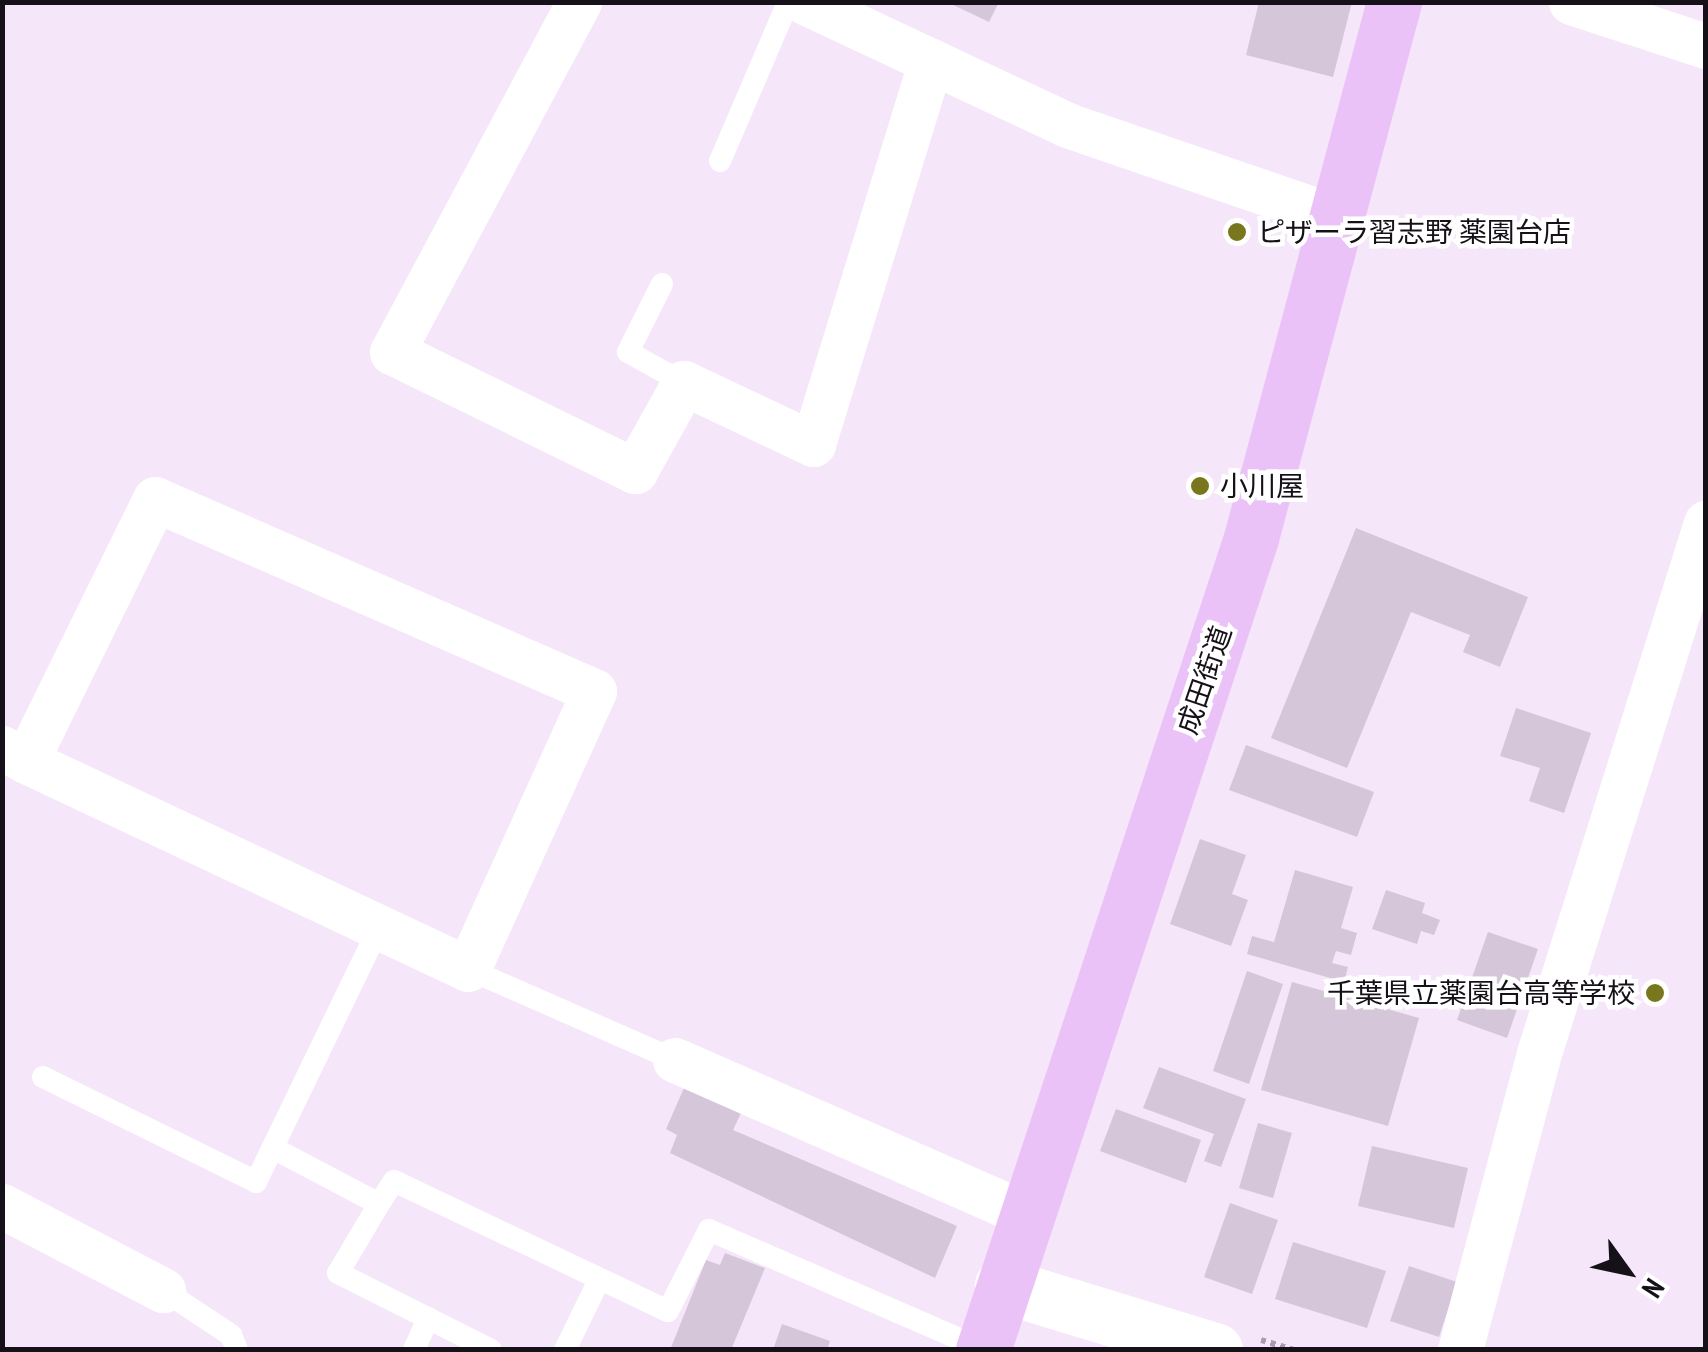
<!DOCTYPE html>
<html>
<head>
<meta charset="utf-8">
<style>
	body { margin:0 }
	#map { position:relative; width:1708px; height:1352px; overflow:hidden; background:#f5e6fa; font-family:"PT Sans Narrow","Noto Sans JP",sans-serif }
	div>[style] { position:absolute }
	.building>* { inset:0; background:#d6c6da }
	.path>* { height:6px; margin-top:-3px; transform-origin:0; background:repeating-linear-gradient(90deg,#a99dad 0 5px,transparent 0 10px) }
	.service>* { height:22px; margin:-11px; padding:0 11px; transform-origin:11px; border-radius:11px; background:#fff }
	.minor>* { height:45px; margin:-22.5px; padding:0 22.5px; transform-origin:22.5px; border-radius:22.5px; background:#fff }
	.tertiary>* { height:55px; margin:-27.5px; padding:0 27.5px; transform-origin:27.5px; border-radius:27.5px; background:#fff }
	.trunk>* { height:55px; margin:-27.5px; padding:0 27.5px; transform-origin:27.5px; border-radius:27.5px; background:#ebc2f7 }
	.dots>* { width:28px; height:28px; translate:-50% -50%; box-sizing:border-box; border:5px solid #fff; border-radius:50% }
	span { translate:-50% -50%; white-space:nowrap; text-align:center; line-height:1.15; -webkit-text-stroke:9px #fff; paint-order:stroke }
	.poi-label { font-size:28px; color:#161118 }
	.left { translate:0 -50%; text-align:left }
	.right { translate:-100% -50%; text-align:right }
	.street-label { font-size:28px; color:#161118 }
	.frame { position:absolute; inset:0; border:5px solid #161118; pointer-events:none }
	.north { position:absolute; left:1578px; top:1222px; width:100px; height:100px; -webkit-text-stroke:8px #fff; paint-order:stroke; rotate:123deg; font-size:28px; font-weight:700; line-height:40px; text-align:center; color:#161118 }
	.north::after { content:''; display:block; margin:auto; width:35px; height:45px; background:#161118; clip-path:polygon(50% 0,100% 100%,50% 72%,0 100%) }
</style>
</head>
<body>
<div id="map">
	<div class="building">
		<div style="clip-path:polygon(947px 2px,999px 2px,989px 22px)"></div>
		<div style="clip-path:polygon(1259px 2px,1352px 2px,1333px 77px,1246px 55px)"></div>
		<div style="clip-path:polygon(1356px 528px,1528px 597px,1500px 667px,1463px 652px,1470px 635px,1411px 612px,1347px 768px,1271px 738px)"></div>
		<div style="clip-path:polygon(1516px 708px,1591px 733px,1564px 813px,1529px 801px,1540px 768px,1500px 756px)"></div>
		<div style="clip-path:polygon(1246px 745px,1374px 792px,1357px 837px,1229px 790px)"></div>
		<div style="clip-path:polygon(1200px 839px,1246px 855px,1232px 894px,1248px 900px,1231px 946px,1170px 924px)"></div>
		<div style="clip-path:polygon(1295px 870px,1353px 887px,1341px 928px,1357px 933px,1351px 955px,1336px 951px,1332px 963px,1348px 967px,1344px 982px,1247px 954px,1252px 936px,1274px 942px)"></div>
		<div style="clip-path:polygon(1386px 890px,1425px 903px,1422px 913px,1440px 920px,1434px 935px,1421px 931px,1417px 944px,1372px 929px)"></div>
		<div style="clip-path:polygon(1488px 932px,1538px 949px,1507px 1038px,1457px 1020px)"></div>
		<div style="clip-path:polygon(1247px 971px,1283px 984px,1249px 1084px,1213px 1071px)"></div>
		<div style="clip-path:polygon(1292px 982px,1419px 1018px,1388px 1126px,1261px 1090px)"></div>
		<div style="clip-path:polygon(1159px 1067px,1246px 1099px,1221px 1167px,1204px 1161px,1214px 1134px,1143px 1108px)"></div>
		<div style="clip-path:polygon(684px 1088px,741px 1113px,733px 1130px,957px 1226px,935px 1278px,670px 1153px,677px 1135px,666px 1129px)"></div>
		<div style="clip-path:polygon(1116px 1109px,1201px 1140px,1186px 1183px,1100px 1151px)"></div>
		<div style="clip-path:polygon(1258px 1123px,1292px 1133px,1273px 1198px,1239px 1188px)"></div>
		<div style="clip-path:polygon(1372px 1146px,1468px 1168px,1454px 1228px,1358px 1206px)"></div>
		<div style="clip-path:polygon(1230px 1203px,1278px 1220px,1252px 1294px,1204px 1277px)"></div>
		<div style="clip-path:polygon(1293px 1242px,1386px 1271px,1367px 1328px,1275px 1299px)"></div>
		<div style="clip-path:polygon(725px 1253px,765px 1268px,731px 1350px,670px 1350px,706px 1260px,720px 1265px)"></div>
		<div style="clip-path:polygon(1409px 1266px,1457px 1282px,1439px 1337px,1390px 1321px)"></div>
		<div style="clip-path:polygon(782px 1324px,830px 1341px,827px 1350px,773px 1350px)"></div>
	</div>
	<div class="path">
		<div style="left:1261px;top:1340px;width:34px;rotate:17deg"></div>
	</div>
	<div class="service">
		<div style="left:720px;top:161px;width:173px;rotate:-66.8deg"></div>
		<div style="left:662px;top:284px;width:76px;rotate:116.6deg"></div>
		<div style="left:628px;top:352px;width:64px;rotate:29deg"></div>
		<div style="left:468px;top:969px;width:226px;rotate:23.7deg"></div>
		<div style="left:43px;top:1077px;width:237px;rotate:26.2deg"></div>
		<div style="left:256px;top:1182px;width:283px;rotate:-64.2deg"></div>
		<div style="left:273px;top:1148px;width:120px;rotate:27.8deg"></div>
		<div style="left:379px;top:1204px;width:27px;rotate:-57deg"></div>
		<div style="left:394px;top:1181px;width:303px;rotate:25.4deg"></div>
		<div style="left:668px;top:1311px;width:91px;rotate:-63.2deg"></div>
		<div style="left:709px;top:1230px;width:299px;rotate:23.5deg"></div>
		<div style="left:379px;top:1204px;width:80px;rotate:120.7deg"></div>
		<div style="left:338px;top:1273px;width:171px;rotate:26.7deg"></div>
		<div style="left:163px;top:1290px;width:82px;rotate:33.5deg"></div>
		<div style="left:231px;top:1335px;width:16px;rotate:68deg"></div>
		<div style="left:414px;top:1350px;width:35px;rotate:-66deg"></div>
		<div style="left:565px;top:1350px;width:76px;rotate:-64.1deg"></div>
	</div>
	<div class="minor">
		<div style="left:579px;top:2px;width:397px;rotate:118.1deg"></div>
		<div style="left:392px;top:352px;width:271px;rotate:26.1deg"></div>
		<div style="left:635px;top:471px;width:101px;rotate:-60.9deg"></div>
		<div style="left:684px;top:383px;width:143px;rotate:25.3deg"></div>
		<div style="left:813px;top:444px;width:401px;rotate:-72.9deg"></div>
		<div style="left:805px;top:2px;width:289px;rotate:25.1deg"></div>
		<div style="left:1067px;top:125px;width:290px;rotate:18.9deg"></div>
		<div style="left:1571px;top:2px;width:142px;rotate:18.1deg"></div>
		<div style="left:2px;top:748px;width:27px;rotate:28deg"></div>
		<div style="left:26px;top:761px;width:488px;rotate:25.2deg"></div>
		<div style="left:468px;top:969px;width:305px;rotate:-65.6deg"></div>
		<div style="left:594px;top:691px;width:479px;rotate:-156.4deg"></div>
		<div style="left:155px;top:499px;width:292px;rotate:116.2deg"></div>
		<div style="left:675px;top:1060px;width:382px;rotate:23.7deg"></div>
		<div style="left:2px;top:1206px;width:182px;rotate:27.6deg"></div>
		<div style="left:1460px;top:1350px;width:310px;rotate:-75.1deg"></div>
		<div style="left:1540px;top:1050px;width:553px;rotate:-72.52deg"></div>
	</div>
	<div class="tertiary">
		<div style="left:1002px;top:1285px;width:223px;rotate:17deg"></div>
	</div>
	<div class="trunk">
		<div style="left:983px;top:1350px;width:855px;rotate:-71.73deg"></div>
		<div style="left:1251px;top:538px;width:555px;rotate:-75.06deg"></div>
	</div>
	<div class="dots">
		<div style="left:1237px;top:232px;background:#78771d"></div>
		<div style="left:1200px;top:486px;background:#78771d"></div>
		<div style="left:1655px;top:993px;background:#78771d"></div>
	</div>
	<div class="poi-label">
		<span class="left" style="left:1257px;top:232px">ピザーラ習志野 薬園台店</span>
		<span class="left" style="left:1220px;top:486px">小川屋</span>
		<span class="right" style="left:1635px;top:993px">千葉県立薬園台高等学校</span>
	</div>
	<div class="street-label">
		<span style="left:1204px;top:680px;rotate:-71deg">成田街道</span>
	</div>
	<div class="frame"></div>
	<div class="north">N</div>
</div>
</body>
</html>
